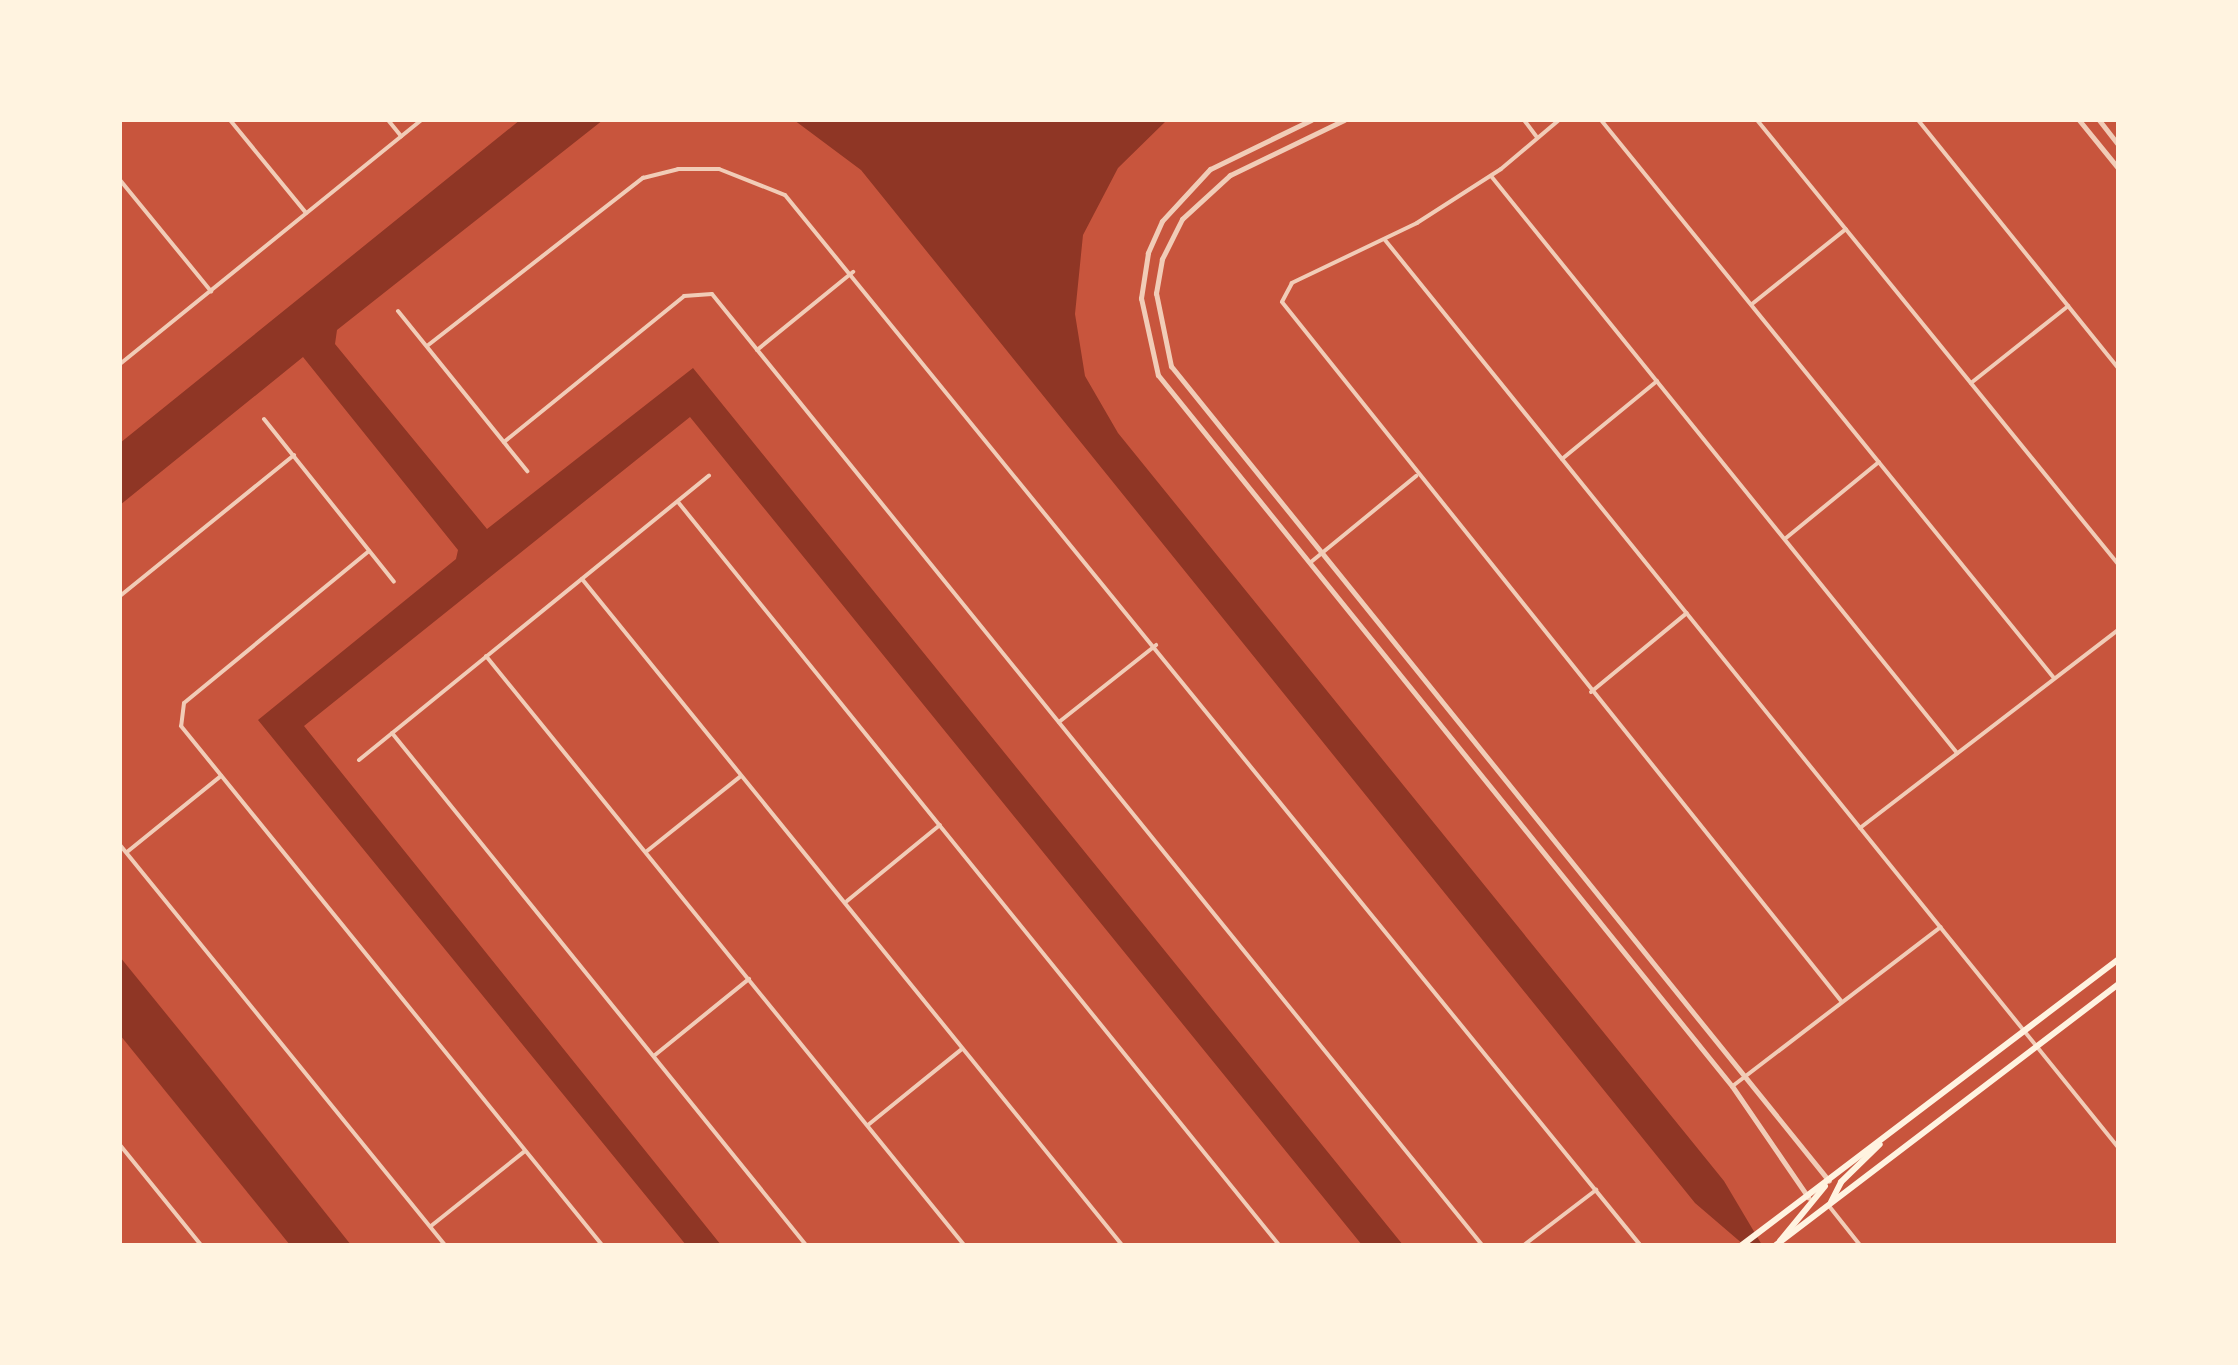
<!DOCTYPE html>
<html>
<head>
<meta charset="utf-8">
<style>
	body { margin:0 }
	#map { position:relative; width:2238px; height:1365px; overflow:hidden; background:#c8553d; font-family:Mulish,sans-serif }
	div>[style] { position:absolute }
	.water>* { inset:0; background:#8f3625 }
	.minor>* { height:4px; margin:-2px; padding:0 2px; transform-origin:2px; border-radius:2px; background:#f1ccb7 }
	.tertiary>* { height:5px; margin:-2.5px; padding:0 2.5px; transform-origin:2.5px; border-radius:2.5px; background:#f1ccb7 }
	.primary>* { height:6px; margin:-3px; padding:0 3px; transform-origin:3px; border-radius:3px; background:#fff3e0 }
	span { translate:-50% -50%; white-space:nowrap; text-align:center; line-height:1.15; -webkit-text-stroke:8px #fff3e0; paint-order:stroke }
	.frame { position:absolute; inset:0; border:122px solid #fff3e0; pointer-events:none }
</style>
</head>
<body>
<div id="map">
	<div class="water">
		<div style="clip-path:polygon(520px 120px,603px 120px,337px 330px,335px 344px,487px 529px,693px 368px,1403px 1245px,1362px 1245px,690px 417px,304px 726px,721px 1245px,686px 1245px,258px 720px,456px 559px,458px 550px,303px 357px,120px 505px,120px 443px)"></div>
		<div style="clip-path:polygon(794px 120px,1167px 120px,1118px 168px,1083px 235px,1075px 314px,1085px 376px,1118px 433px,1724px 1181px,1762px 1245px,1744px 1245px,1695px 1203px,861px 170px)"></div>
		<div style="clip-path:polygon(120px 957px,211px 1069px,351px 1245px,290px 1245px,120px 1035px)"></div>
	</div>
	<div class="minor">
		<div style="left:230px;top:120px;width:120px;rotate:50.7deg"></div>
		<div style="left:388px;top:120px;width:21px;rotate:51deg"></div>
		<div style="left:1524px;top:120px;width:20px;rotate:53deg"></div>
		<div style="left:1559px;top:120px;width:76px;rotate:139.8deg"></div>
		<div style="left:1501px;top:169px;width:100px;rotate:147.3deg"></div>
		<div style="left:1417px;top:223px;width:139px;rotate:154.4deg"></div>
		<div style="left:1292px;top:283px;width:21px;rotate:118deg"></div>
		<div style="left:1282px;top:302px;width:896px;rotate:51.34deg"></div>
		<div style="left:1601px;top:120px;width:719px;rotate:50.93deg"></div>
		<div style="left:1757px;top:120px;width:572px;rotate:50.89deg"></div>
		<div style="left:1918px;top:120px;width:319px;rotate:51.1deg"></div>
		<div style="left:1491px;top:176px;width:742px;rotate:51.07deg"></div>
		<div style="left:120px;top:180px;width:144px;rotate:50.7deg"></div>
		<div style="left:1385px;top:240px;width:1166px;rotate:51.06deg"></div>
		<div style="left:1752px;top:304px;width:120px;rotate:-38.6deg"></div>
		<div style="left:398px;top:311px;width:206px;rotate:51.1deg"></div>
		<div style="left:427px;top:346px;width:274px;rotate:-37.9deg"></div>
		<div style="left:643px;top:178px;width:36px;rotate:-14deg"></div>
		<div style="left:678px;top:169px;width:41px"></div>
		<div style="left:719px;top:169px;width:71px;rotate:21.5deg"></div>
		<div style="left:785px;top:195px;width:1354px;rotate:50.84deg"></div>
		<div style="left:757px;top:350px;width:124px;rotate:-39.1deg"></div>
		<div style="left:120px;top:364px;width:387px;rotate:-39deg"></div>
		<div style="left:1971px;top:383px;width:124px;rotate:-38.4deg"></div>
		<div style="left:264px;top:419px;width:208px;rotate:51.4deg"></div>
		<div style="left:504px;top:442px;width:232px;rotate:-39deg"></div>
		<div style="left:684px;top:296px;width:28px;rotate:-4deg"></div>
		<div style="left:712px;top:294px;width:1224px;rotate:51deg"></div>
		<div style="left:1562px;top:459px;width:123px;rotate:-39.4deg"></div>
		<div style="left:678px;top:502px;width:956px;rotate:51.03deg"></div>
		<div style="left:1786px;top:538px;width:120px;rotate:-39.3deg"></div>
		<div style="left:369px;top:551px;width:239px;rotate:140.6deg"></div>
		<div style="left:184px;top:703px;width:23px;rotate:97deg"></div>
		<div style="left:181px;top:726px;width:668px;rotate:50.95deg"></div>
		<div style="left:1311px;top:562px;width:136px;rotate:-39.3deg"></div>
		<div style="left:582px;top:579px;width:857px;rotate:50.96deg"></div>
		<div style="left:120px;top:596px;width:224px;rotate:-39deg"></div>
		<div style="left:486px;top:656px;width:759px;rotate:50.94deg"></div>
		<div style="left:1591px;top:692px;width:124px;rotate:-39.5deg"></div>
		<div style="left:1059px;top:722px;width:124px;rotate:-38.4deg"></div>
		<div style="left:392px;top:733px;width:658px;rotate:51.04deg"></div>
		<div style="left:359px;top:760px;width:451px;rotate:-39.1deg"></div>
		<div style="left:1860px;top:828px;width:325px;rotate:-37.5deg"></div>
		<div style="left:120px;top:845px;width:515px;rotate:50.91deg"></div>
		<div style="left:647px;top:851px;width:120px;rotate:-38.6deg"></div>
		<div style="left:127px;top:852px;width:121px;rotate:-39deg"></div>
		<div style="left:847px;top:901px;width:120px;rotate:-39.3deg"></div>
		<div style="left:655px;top:1055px;width:121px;rotate:-39deg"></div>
		<div style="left:1734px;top:1085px;width:260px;rotate:-37.4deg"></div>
		<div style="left:868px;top:1125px;width:121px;rotate:-39deg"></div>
		<div style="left:120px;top:1145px;width:129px;rotate:51deg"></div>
		<div style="left:1829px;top:1206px;width:50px;rotate:51.5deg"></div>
		<div style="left:431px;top:1226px;width:120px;rotate:-38.6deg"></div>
		<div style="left:1524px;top:1245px;width:91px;rotate:-37.4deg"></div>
	</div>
	<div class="tertiary">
		<div style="left:1311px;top:120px;width:112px;rotate:154.1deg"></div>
		<div style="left:1210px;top:169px;width:71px;rotate:132.7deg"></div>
		<div style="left:1162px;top:221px;width:35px;rotate:114deg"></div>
		<div style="left:1148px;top:253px;width:46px;rotate:98.8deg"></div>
		<div style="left:1141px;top:298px;width:79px;rotate:77.6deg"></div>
		<div style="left:1158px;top:375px;width:914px;rotate:51.09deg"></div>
		<div style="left:1732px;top:1086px;width:135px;rotate:55.6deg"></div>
		<div style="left:1344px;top:120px;width:127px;rotate:154.2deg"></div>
		<div style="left:1230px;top:175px;width:65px;rotate:137.5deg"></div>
		<div style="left:1182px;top:219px;width:45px;rotate:116.6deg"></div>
		<div style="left:1162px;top:259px;width:35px;rotate:100deg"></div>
		<div style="left:1156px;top:293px;width:75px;rotate:78.4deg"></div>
		<div style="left:1171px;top:366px;width:1047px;rotate:51.08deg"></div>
		<div style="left:2079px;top:120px;width:62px;rotate:50.9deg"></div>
		<div style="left:2099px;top:120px;width:31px;rotate:52deg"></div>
	</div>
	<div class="primary">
		<div style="left:1831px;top:1202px;width:22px;rotate:-63deg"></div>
		<div style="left:1841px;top:1182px;width:54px;rotate:-44.3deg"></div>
		<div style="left:1780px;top:1241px;width:71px;rotate:-50.7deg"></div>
		<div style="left:1742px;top:1245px;width:472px;rotate:-37.2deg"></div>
		<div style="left:1776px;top:1245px;width:430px;rotate:-37.3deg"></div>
	</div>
	<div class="frame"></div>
</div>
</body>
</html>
